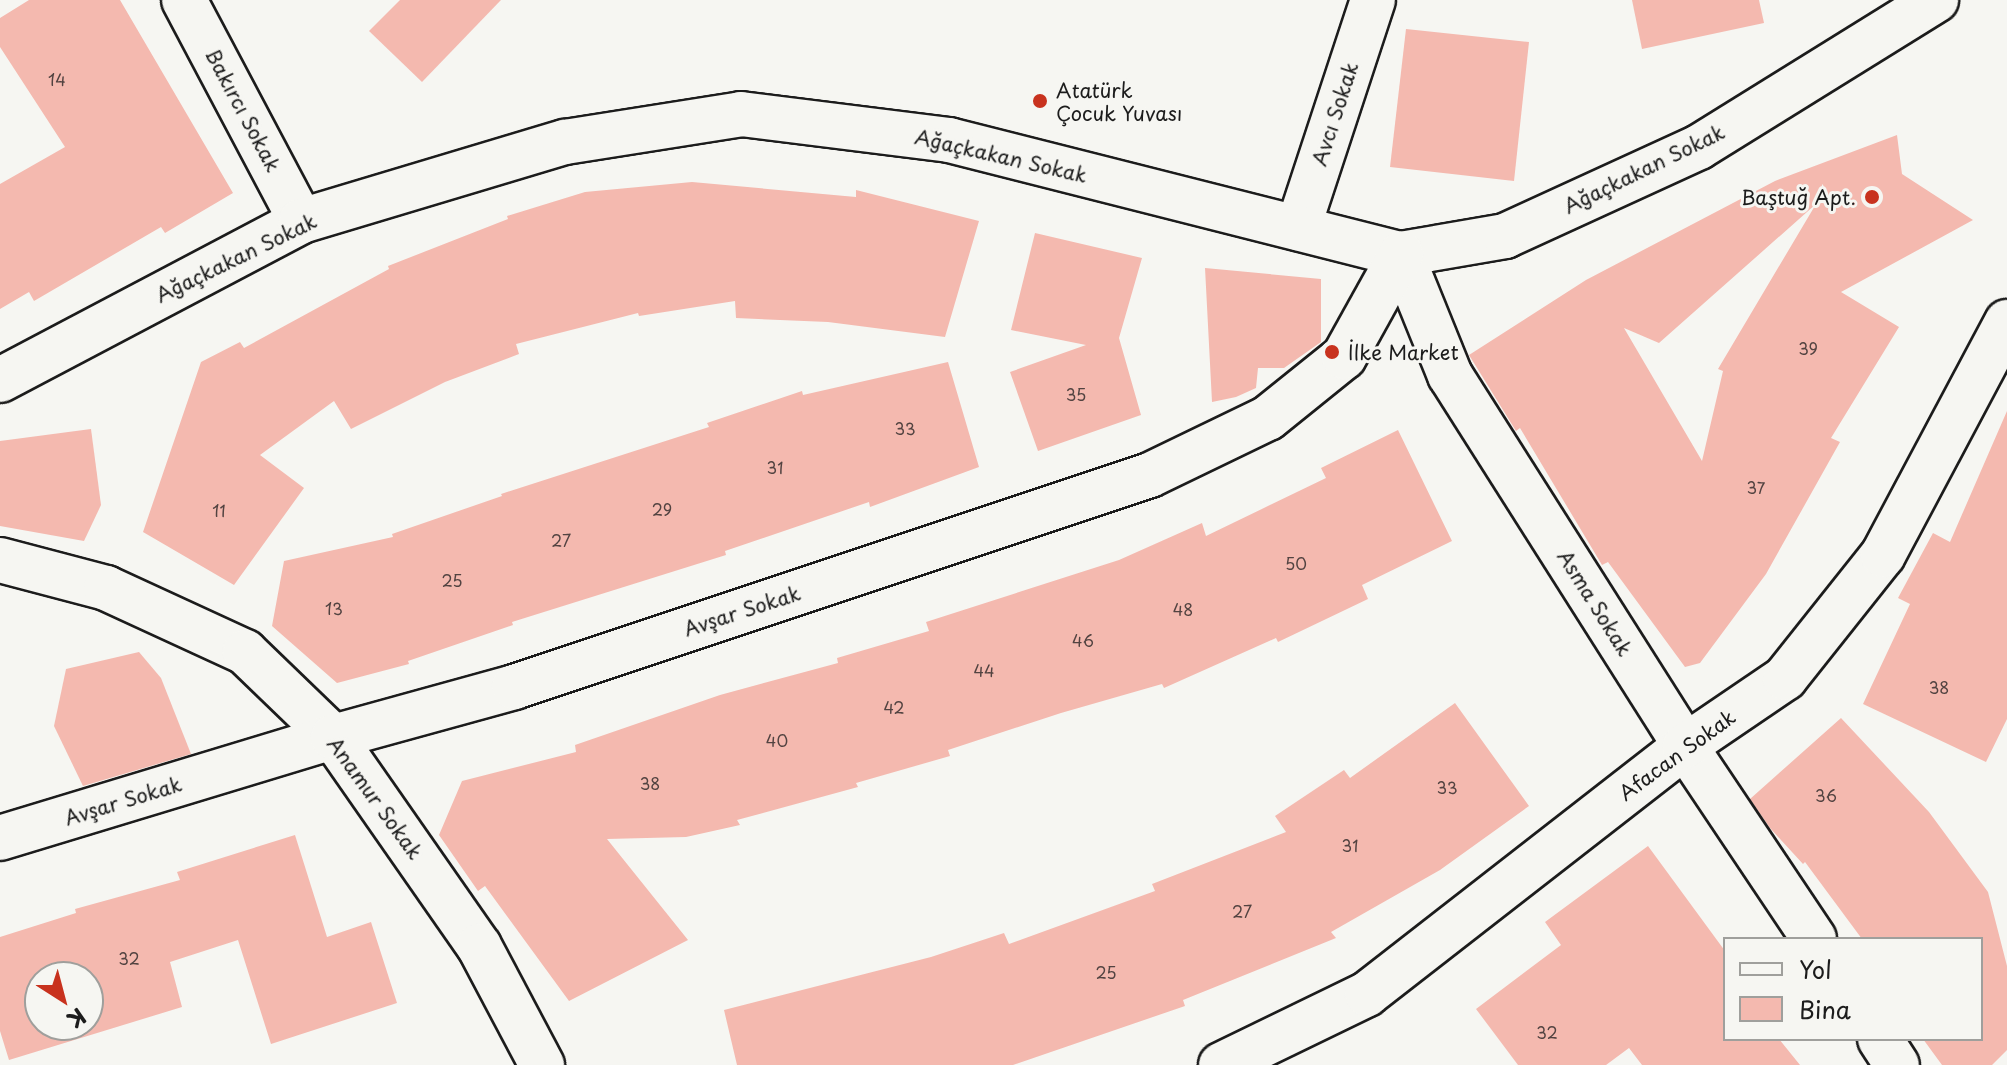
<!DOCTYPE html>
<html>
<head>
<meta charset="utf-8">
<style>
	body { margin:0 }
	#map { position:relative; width:2007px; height:1065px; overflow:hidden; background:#f6f6f2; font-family:"Playpen Sans",sans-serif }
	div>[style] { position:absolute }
	.building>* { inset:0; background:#f4b9af }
	.roads { filter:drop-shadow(2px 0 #1c1c1c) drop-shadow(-2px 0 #1c1c1c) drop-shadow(0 2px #1c1c1c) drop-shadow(0 -2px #1c1c1c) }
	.minor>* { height:44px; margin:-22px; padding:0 22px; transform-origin:22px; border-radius:22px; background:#f6f6f2 }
	.dots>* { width:22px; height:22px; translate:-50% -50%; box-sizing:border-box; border:4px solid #f6f6f2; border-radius:50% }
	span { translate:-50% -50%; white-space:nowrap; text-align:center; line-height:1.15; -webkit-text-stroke:6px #f6f6f2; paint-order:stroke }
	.number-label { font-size:16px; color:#524341 }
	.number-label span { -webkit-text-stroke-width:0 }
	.poi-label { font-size:20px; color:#1c1c1c }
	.left { translate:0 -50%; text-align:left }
	.right { translate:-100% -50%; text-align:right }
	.street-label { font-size:20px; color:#1c1c1c }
	.legend { position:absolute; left:1723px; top:937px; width:260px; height:104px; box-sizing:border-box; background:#f6f6f2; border:2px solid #9f9f9c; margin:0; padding:10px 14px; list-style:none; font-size:24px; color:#1c1c1c }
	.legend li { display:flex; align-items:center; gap:16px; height:40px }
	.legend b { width:40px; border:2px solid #9f9f9c }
	.north { position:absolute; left:24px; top:961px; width:80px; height:80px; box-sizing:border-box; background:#f6f6f2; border:2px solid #9f9f9c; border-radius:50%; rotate:144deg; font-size:22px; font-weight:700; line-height:32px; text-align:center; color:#1c1c1c }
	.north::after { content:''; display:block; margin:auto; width:28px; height:36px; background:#c8321e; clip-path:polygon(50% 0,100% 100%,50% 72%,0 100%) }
</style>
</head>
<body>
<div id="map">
	<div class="building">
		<div style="clip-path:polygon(29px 0,120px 0,233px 193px,165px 233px,161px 227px,34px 301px,29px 292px,0 309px,0 184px,65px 147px,0 47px,0 18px)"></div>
		<div style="clip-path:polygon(400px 0,501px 0,422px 82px,369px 31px)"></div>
		<div style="clip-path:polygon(1632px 0,1759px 0,1764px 23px,1642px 49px)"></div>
		<div style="clip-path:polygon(1406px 29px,1529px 42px,1514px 181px,1390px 167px)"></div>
		<div style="clip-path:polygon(evenodd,1897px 135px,1902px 174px,1973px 220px,1841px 292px,1899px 327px,1831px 438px,1840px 442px,1766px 574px,1700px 663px,1685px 667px,1608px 562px,1602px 565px,1520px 428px,1516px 431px,1469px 355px,1586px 280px,1775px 181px,1897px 135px,1816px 204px,1718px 369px,1723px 371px,1702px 461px,1624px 328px,1659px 343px,1816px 204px)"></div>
		<div style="clip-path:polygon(692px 182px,856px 197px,856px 190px,979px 221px,945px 337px,828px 322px,736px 318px,735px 301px,639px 316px,638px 313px,516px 344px,519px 354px,445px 382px,351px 429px,334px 401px,260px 455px,304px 488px,234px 585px,143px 532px,201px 362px,240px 342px,244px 348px,389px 269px,388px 266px,508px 219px,507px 216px,585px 192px)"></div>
		<div style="clip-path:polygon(1035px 233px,1142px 258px,1119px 338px,1141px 415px,1038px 451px,1010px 372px,1086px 345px,1011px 330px)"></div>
		<div style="clip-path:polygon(1205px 268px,1321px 279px,1321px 342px,1284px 368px,1258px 368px,1256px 388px,1236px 397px,1212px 402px)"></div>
		<div style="clip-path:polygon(948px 362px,979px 467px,870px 507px,869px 502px,725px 551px,726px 555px,512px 622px,513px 625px,408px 661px,409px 664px,337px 683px,272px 626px,284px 561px,393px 537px,392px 534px,502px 496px,501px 494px,709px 427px,707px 423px,802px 391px,803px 395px)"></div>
		<div style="clip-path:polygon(2007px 411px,2007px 719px,1986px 762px,1863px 704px,1910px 604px,1898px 598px,1933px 533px,1950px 542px)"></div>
		<div style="clip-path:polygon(91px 429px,101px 505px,84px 541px,0 526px,0 441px)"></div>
		<div style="clip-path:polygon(1398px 430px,1452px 541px,1362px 585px,1368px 599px,1278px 642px,1276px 638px,1164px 688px,1162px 684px,1061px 713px,948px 750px,950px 756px,856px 783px,858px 787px,737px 820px,740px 825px,686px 837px,607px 839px,688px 940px,569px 1001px,485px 886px,478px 891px,439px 835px,462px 781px,576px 752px,575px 745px,720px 695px,838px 663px,837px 658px,929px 631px,926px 622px,1119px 560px,1202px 523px,1206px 536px,1326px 478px,1321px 468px)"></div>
		<div style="clip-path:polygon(139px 652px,161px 678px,191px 754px,83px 786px,54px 726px,66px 669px)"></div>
		<div style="clip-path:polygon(1455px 703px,1529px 806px,1440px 870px,1331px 932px,1336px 938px,1183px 1000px,1185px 1006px,1013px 1065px,737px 1065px,724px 1010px,931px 957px,1004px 933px,1009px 944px,1155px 891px,1152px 884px,1286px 832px,1275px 816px,1344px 770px,1350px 778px)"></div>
		<div style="clip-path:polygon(1841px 718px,1929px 812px,1988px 892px,2007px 966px,2007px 1050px,1992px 1065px,1942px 1065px,1923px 1039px,1981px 1039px,1981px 939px,1862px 939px,1805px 862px,1803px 864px,1770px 828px,1750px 799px)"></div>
		<div style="clip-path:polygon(evenodd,295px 835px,327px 937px,371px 922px,397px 1003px,271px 1044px,238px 940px,170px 962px,182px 1007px,9px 1060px,0 1031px,0 937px,76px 913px,75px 909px,180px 880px,177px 872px,295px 835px,40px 977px,88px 977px,88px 1025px,40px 1025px,40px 977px)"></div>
		<div style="clip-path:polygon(1648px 846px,1725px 951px,1725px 1039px,1779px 1039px,1800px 1065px,1642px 1065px,1629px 1048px,1606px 1065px,1518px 1065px,1476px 1009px,1561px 945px,1545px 922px)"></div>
	</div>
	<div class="roads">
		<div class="minor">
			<div style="left:184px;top:0;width:250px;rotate:62.1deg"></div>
			<div style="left:1298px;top:228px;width:240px;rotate:-71.8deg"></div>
			<div style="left:1401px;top:254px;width:131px;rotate:68deg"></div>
			<div style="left:1450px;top:375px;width:439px;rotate:57.6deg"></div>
			<div style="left:1685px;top:746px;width:232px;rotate:56.2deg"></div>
			<div style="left:0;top:380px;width:340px;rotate:-27.8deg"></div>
			<div style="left:301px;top:221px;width:276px;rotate:-16.7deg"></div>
			<div style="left:565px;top:142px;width:178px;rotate:-9deg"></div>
			<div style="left:741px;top:114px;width:210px;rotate:7.1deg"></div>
			<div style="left:949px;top:140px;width:466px;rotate:14.2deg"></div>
			<div style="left:1401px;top:254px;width:106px;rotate:-9.8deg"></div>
			<div style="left:1505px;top:236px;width:213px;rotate:-24.6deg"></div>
			<div style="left:1699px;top:147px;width:279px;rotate:-31.8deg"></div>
			<div style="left:0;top:560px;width:110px;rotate:14.8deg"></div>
			<div style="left:106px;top:588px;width:153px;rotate:24.7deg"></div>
			<div style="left:245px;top:652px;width:122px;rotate:44deg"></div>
			<div style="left:333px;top:737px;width:255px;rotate:55.1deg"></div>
			<div style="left:479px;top:946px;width:135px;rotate:62.1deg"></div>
			<div style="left:0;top:838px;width:348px;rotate:-16.9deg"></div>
			<div style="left:333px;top:737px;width:188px;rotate:-15.4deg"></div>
			<div style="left:514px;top:687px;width:670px;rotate:-18.43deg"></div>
			<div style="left:1150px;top:475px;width:131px;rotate:-25.8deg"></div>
			<div style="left:1268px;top:418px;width:97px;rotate:-38.8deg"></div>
			<div style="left:1344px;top:357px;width:118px;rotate:-61deg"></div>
			<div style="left:1880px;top:1039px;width:31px;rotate:57deg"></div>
			<div style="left:1221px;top:1065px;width:162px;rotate:-25.9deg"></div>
			<div style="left:1367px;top:994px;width:403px;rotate:-37.9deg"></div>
			<div style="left:1685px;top:746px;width:121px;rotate:-34.2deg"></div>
			<div style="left:1785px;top:678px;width:157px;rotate:-51.5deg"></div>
			<div style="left:1883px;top:555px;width:264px;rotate:-62deg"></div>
		</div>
	</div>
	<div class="dots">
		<div style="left:1040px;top:101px;background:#c8321e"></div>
		<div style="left:1872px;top:197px;background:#c8321e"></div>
		<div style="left:1332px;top:352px;background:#c8321e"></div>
	</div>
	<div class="number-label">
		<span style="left:57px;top:79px">14</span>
		<span style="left:1808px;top:348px">39</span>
		<span style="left:1076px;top:394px">35</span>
		<span style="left:905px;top:428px">33</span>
		<span style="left:775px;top:467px">31</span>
		<span style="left:1756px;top:487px">37</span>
		<span style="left:662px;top:509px">29</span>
		<span style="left:219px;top:510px">11</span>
		<span style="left:561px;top:540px">27</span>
		<span style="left:1296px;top:563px">50</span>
		<span style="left:452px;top:580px">25</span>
		<span style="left:334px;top:608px">13</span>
		<span style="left:1183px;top:609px">48</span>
		<span style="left:1083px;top:640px">46</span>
		<span style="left:984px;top:670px">44</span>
		<span style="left:1939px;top:687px">38</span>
		<span style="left:894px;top:707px">42</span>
		<span style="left:777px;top:740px">40</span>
		<span style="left:650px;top:783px">38</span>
		<span style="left:1447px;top:787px">33</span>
		<span style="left:1826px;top:795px">36</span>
		<span style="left:1350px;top:845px">31</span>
		<span style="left:1242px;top:911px">27</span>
		<span style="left:129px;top:958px">32</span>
		<span style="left:1106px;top:972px">25</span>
		<span style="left:1547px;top:1032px">32</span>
	</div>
	<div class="poi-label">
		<span class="left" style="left:1056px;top:102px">Atatürk<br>Çocuk Yuvası</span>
		<span class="right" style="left:1856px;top:197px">Baştuğ Apt.</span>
		<span class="left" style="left:1348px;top:352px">İlke Market</span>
	</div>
	<div class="street-label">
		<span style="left:243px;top:110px;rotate:62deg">Bakırcı Sokak</span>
		<span style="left:1335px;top:114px;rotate:-72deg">Avcı Sokak</span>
		<span style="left:1001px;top:156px;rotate:13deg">Ağaçkakan Sokak</span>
		<span style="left:1644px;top:169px;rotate:-26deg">Ağaçkakan Sokak</span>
		<span style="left:236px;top:258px;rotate:-26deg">Ağaçkakan Sokak</span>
		<span style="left:1595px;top:603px;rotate:58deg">Asma Sokak</span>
		<span style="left:742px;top:611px;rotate:-18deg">Avşar Sokak</span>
		<span style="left:1677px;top:755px;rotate:-36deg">Afacan Sokak</span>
		<span style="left:375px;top:798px;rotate:54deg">Anamur Sokak</span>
		<span style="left:123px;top:801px;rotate:-17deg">Avşar Sokak</span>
	</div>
	<ul class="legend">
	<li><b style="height:10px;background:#f6f6f2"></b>Yol</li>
	<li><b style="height:22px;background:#f4b9af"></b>Bina</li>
	</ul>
	<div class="north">K</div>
</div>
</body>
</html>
